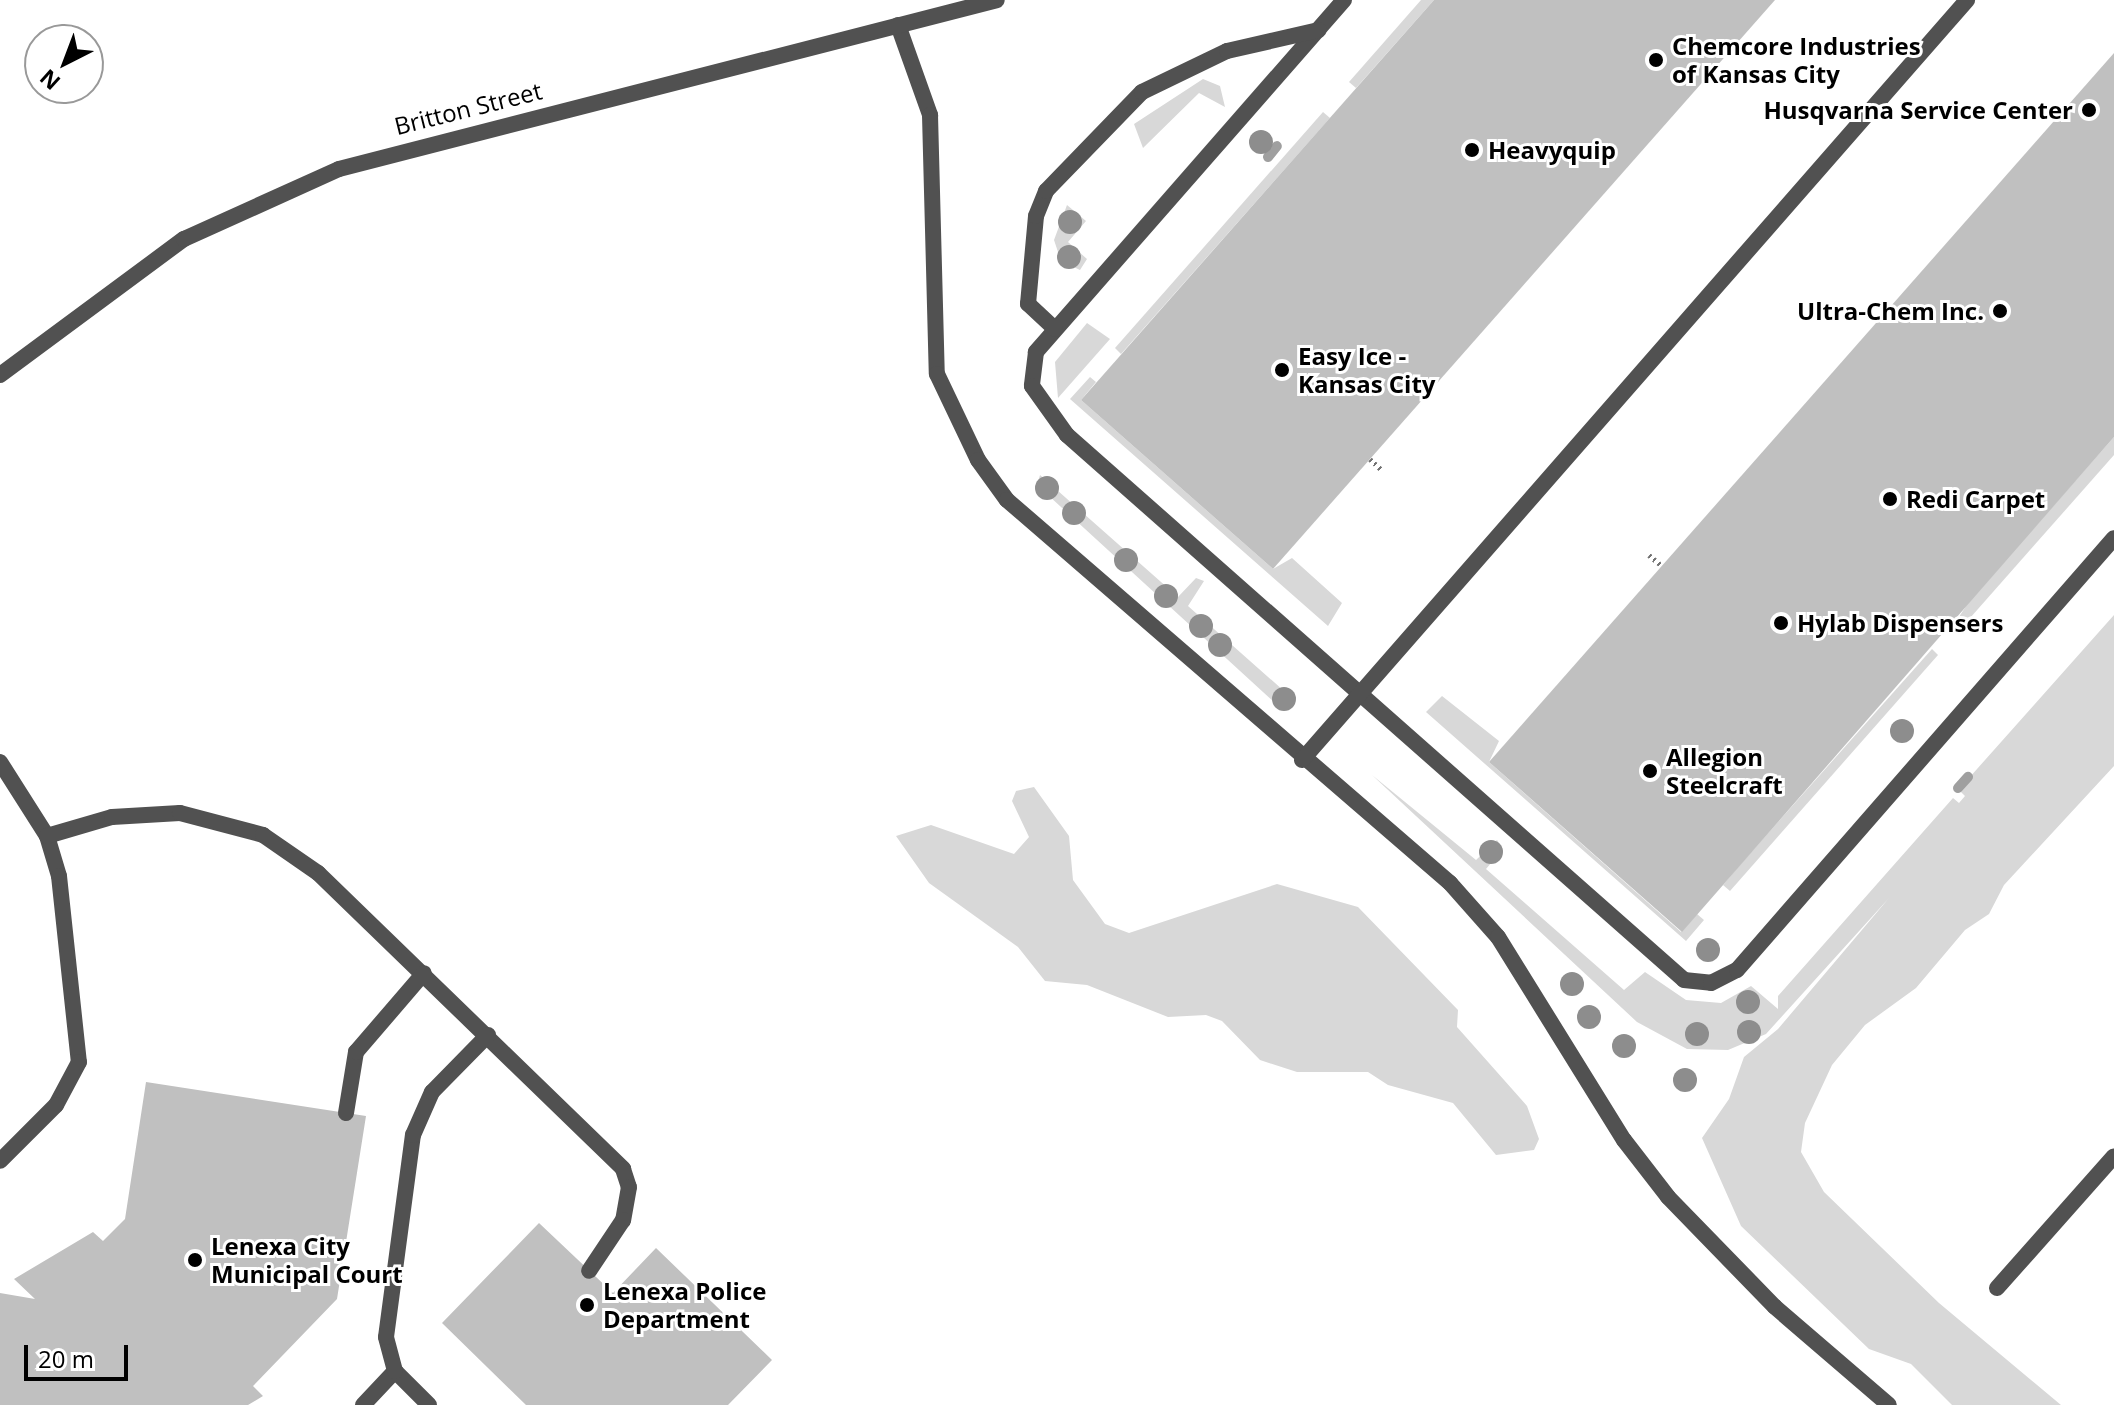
<!DOCTYPE html>
<html>
<head>
<meta charset="utf-8">
<style>
	body { margin:0 }
	#map { position:relative; width:2114px; height:1405px; overflow:hidden; background:#fff; font-family:"Open Sans",sans-serif }
	div>[style] { position:absolute }
	.green>* { inset:0; background:#d8d8d8 }
	.stream>* { height:10px; margin:-5px; padding:0 5px; transform-origin:5px; border-radius:5px; background:#9f9f9f }
	.building>* { inset:0; background:#c0c0c0 }
	.path>* { height:5px; margin-top:-2.5px; transform-origin:0; background:repeating-linear-gradient(90deg,#737373 0 2px,transparent 0 6px) }
	.service>* { height:16px; margin:-8px; padding:0 8px; transform-origin:8px; border-radius:8px; background:#515151 }
	.minor>* { height:16px; margin:-8px; padding:0 8px; transform-origin:8px; border-radius:8px; background:#515151 }
	.trees>* { width:24px; height:24px; margin:-12px; border-radius:50%; background:#8d8d8d }
	.dots>* { width:22px; height:22px; translate:-50% -50%; box-sizing:border-box; border:4px solid #fff; border-radius:50% }
	span { translate:-50% -50%; white-space:nowrap; text-align:center; line-height:1.15; -webkit-text-stroke:6px #fff; paint-order:stroke }
	.poi-label { font-size:24px; color:#000; font-weight:700 }
	.left { translate:0 -50%; text-align:left }
	.right { translate:-100% -50%; text-align:right }
	.street-label { font-size:24px; color:#000 }
	.north { position:absolute; left:24px; top:24px; width:80px; height:80px; box-sizing:border-box; background:#fff; border:2px solid #999; border-radius:50%; rotate:222deg; font-size:22px; font-weight:700; line-height:32px; text-align:center; color:#000 }
	.north::after { content:''; display:block; margin:auto; width:28px; height:36px; background:#000; clip-path:polygon(50% 0,100% 100%,50% 72%,0 100%) }
	.scale { position:absolute; left:24px; top:1345px; width:104px; height:36px; box-sizing:border-box; border:4px solid #000; border-top:0; padding-left:10px; font-size:24px; line-height:28px; white-space:nowrap; color:#000; -webkit-text-stroke:6px #fff; paint-order:stroke }
</style>
</head>
<body>
<div id="map">
	<div class="green">
		<div style="clip-path:polygon(1421px 0,1434px 0,1356px 88px,1349px 82px)"></div>
		<div style="clip-path:polygon(1203px 79px,1220px 86px,1225px 107px,1199px 93px,1143px 148px,1134px 124px)"></div>
		<div style="clip-path:polygon(1323px 112px,1330px 118px,1121px 354px,1115px 348px)"></div>
		<div style="clip-path:polygon(1067px 205px,1086px 221px,1068px 242px,1087px 259px,1080px 270px,1061px 261px,1054px 240px)"></div>
		<div style="clip-path:polygon(1087px 323px,1110px 339px,1058px 398px,1055px 362px)"></div>
		<div style="clip-path:polygon(1090px 377px,1096px 382px,1081px 400px,1273px 569px,1292px 558px,1342px 603px,1328px 626px,1070px 399px)"></div>
		<div style="clip-path:polygon(2114px 437px,2114px 455px,1963px 626px,1957px 620px,1970px 600px)"></div>
		<div style="clip-path:polygon(1040px 475px,1178px 597px,1196px 578px,1204px 581px,1188px 606px,1284px 691px,1274px 702px,1037px 485px)"></div>
		<div style="clip-path:polygon(2114px 615px,2114px 766px,2004px 885px,1989px 914px,1965px 930px,1916px 988px,1865px 1025px,1832px 1065px,1805px 1123px,1801px 1152px,1824px 1192px,1939px 1303px,2061px 1405px,1952px 1405px,1911px 1364px,1869px 1349px,1741px 1226px,1702px 1138px,1729px 1099px,1744px 1057px,1778px 1029px,1889px 898px,1766px 1034px,1728px 1050px,1687px 1049px,1637px 1022px,1372px 775px,1476px 860px,1497px 840px,1503px 849px,1486px 869px,1624px 990px,1645px 972px,1686px 1000px,1721px 1003px,1751px 986px,1778px 1009px,1778px 996px,1953px 798px,1959px 803px,1965px 796px,1960px 791px,1969px 778px)"></div>
		<div style="clip-path:polygon(1932px 649px,1938px 655px,1730px 891px,1723px 885px,1738px 867px)"></div>
		<div style="clip-path:polygon(1442px 696px,1499px 741px,1489px 762px,1681px 932px,1697px 914px,1704px 920px,1686px 941px,1426px 712px)"></div>
		<div style="clip-path:polygon(1034px 787px,1069px 836px,1073px 880px,1105px 924px,1129px 933px,1277px 884px,1358px 907px,1458px 1010px,1457px 1027px,1527px 1106px,1539px 1139px,1534px 1150px,1496px 1155px,1453px 1103px,1388px 1085px,1368px 1072px,1297px 1072px,1260px 1060px,1222px 1021px,1206px 1015px,1168px 1017px,1087px 985px,1045px 981px,1018px 947px,929px 883px,896px 836px,931px 825px,1014px 854px,1029px 837px,1012px 801px,1016px 791px)"></div>
	</div>
	<div class="stream">
		<div style="left:1268px;top:157px;width:14px;rotate:-51deg"></div>
		<div style="left:1958px;top:788px;width:15px;rotate:-48deg"></div>
	</div>
	<div class="building">
		<div style="clip-path:polygon(1434px 0,1775px 0,1273px 569px,1081px 400px)"></div>
		<div style="clip-path:polygon(2114px 53px,2114px 437px,1682px 932px,1489px 762px)"></div>
		<div style="clip-path:polygon(146px 1082px,366px 1116px,337px 1299px,253px 1386px,263px 1396px,248px 1405px,0 1405px,0 1293px,35px 1299px,14px 1279px,93px 1232px,103px 1241px,125px 1219px)"></div>
		<div style="clip-path:polygon(539px 1223px,613px 1293px,656px 1248px,772px 1360px,728px 1405px,526px 1405px,442px 1323px)"></div>
	</div>
	<div class="path">
		<div style="left:1370px;top:459px;width:16px;rotate:43deg"></div>
		<div style="left:1649px;top:555px;width:17px;rotate:40deg"></div>
	</div>
	<div class="service">
		<div style="left:1344px;top:0;width:468px;rotate:131.2deg"></div>
		<div style="left:1036px;top:352px;width:34px;rotate:97deg"></div>
		<div style="left:1032px;top:386px;width:60px;rotate:54.5deg"></div>
		<div style="left:1067px;top:435px;width:823px;rotate:41.45deg"></div>
		<div style="left:1684px;top:980px;width:27px;rotate:6deg"></div>
		<div style="left:1711px;top:983px;width:29px;rotate:-27deg"></div>
		<div style="left:1737px;top:970px;width:573px;rotate:-48.89deg"></div>
		<div style="left:898px;top:25px;width:96px;rotate:70.4deg"></div>
		<div style="left:930px;top:115px;width:259px;rotate:88.5deg"></div>
		<div style="left:937px;top:374px;width:95px;rotate:64.5deg"></div>
		<div style="left:978px;top:460px;width:49px;rotate:54.1deg"></div>
		<div style="left:1007px;top:500px;width:586px;rotate:40.85deg"></div>
		<div style="left:1450px;top:883px;width:72px;rotate:48.4deg"></div>
		<div style="left:1498px;top:937px;width:239px;rotate:58.2deg"></div>
		<div style="left:1624px;top:1140px;width:72px;rotate:52.3deg"></div>
		<div style="left:1668px;top:1197px;width:153px;rotate:45.8deg"></div>
		<div style="left:1775px;top:1307px;width:150px;rotate:40.7deg"></div>
		<div style="left:1055px;top:329px;width:37px;rotate:-137deg"></div>
		<div style="left:1028px;top:304px;width:88px;rotate:-84.8deg"></div>
		<div style="left:1036px;top:216px;width:27px;rotate:-68deg"></div>
		<div style="left:1046px;top:191px;width:138px;rotate:-45.9deg"></div>
		<div style="left:1142px;top:92px;width:94px;rotate:-25.8deg"></div>
		<div style="left:1227px;top:51px;width:94px;rotate:-12.9deg"></div>
		<div style="left:1302px;top:760px;width:1010px;rotate:-48.81deg"></div>
		<div style="left:0;top:762px;width:88px;rotate:57.6deg"></div>
		<div style="left:47px;top:836px;width:42px;rotate:73.3deg"></div>
		<div style="left:59px;top:876px;width:187px;rotate:83.9deg"></div>
		<div style="left:79px;top:1062px;width:49px;rotate:118.1deg"></div>
		<div style="left:56px;top:1105px;width:79px;rotate:135deg"></div>
		<div style="left:47px;top:836px;width:68px;rotate:-16.3deg"></div>
		<div style="left:112px;top:817px;width:68px;rotate:-3.4deg"></div>
		<div style="left:180px;top:813px;width:86px;rotate:14.8deg"></div>
		<div style="left:263px;top:835px;width:67px;rotate:34.6deg"></div>
		<div style="left:318px;top:873px;width:425px;rotate:44.1deg"></div>
		<div style="left:623px;top:1169px;width:19px;rotate:72deg"></div>
		<div style="left:629px;top:1187px;width:34px;rotate:100deg"></div>
		<div style="left:623px;top:1220px;width:61px;rotate:123.7deg"></div>
		<div style="left:346px;top:1113px;width:62px;rotate:-80.7deg"></div>
		<div style="left:356px;top:1052px;width:104px;rotate:-49.3deg"></div>
		<div style="left:1997px;top:1288px;width:176px;rotate:-48.4deg"></div>
		<div style="left:363px;top:1405px;width:47px;rotate:-46.7deg"></div>
		<div style="left:429px;top:1405px;width:48px;rotate:-135deg"></div>
		<div style="left:395px;top:1371px;width:35px;rotate:-105deg"></div>
		<div style="left:386px;top:1337px;width:204px;rotate:-82.4deg"></div>
		<div style="left:413px;top:1135px;width:47px;rotate:-66.2deg"></div>
		<div style="left:432px;top:1092px;width:80px;rotate:-45.5deg"></div>
	</div>
	<div class="minor">
		<div style="left:0;top:375px;width:229px;rotate:-36.5deg"></div>
		<div style="left:184px;top:239px;width:170px;rotate:-24.3deg"></div>
		<div style="left:339px;top:169px;width:679px;rotate:-14.4deg"></div>
	</div>
	<div class="trees">
		<div style="left:1261px;top:142px"></div>
		<div style="left:1070px;top:222px"></div>
		<div style="left:1069px;top:257px"></div>
		<div style="left:1047px;top:488px"></div>
		<div style="left:1074px;top:513px"></div>
		<div style="left:1126px;top:560px"></div>
		<div style="left:1166px;top:596px"></div>
		<div style="left:1201px;top:626px"></div>
		<div style="left:1220px;top:645px"></div>
		<div style="left:1284px;top:699px"></div>
		<div style="left:1902px;top:731px"></div>
		<div style="left:1491px;top:852px"></div>
		<div style="left:1708px;top:950px"></div>
		<div style="left:1572px;top:984px"></div>
		<div style="left:1748px;top:1002px"></div>
		<div style="left:1589px;top:1017px"></div>
		<div style="left:1749px;top:1032px"></div>
		<div style="left:1697px;top:1034px"></div>
		<div style="left:1624px;top:1046px"></div>
		<div style="left:1685px;top:1080px"></div>
	</div>
	<div class="dots">
		<div style="left:1656px;top:60px;background:#000"></div>
		<div style="left:2089px;top:110px;background:#000"></div>
		<div style="left:1472px;top:150px;background:#000"></div>
		<div style="left:2000px;top:311px;background:#000"></div>
		<div style="left:1282px;top:370px;background:#000"></div>
		<div style="left:1890px;top:499px;background:#000"></div>
		<div style="left:1781px;top:623px;background:#000"></div>
		<div style="left:1650px;top:771px;background:#000"></div>
		<div style="left:195px;top:1260px;background:#000"></div>
		<div style="left:587px;top:1305px;background:#000"></div>
	</div>
	<div class="poi-label">
		<span class="left" style="left:1672px;top:60px">Chemcore Industries<br>of Kansas City</span>
		<span class="right" style="left:2073px;top:110px">Husqvarna Service Center</span>
		<span class="left" style="left:1488px;top:150px">Heavyquip</span>
		<span class="right" style="left:1984px;top:311px">Ultra-Chem Inc.</span>
		<span class="left" style="left:1298px;top:370px">Easy Ice -<br>Kansas City</span>
		<span class="left" style="left:1906px;top:499px">Redi Carpet</span>
		<span class="left" style="left:1797px;top:623px">Hylab Dispensers</span>
		<span class="left" style="left:1666px;top:771px">Allegion<br>Steelcraft</span>
		<span class="left" style="left:211px;top:1260px">Lenexa City<br>Municipal Court</span>
		<span class="left" style="left:603px;top:1305px">Lenexa Police<br>Department</span>
	</div>
	<div class="street-label">
		<span style="left:468px;top:108px;rotate:-14deg">Britton Street</span>
	</div>
	<div class="north">N</div>
	<div class="scale">20 m</div>
</div>
</body>
</html>
